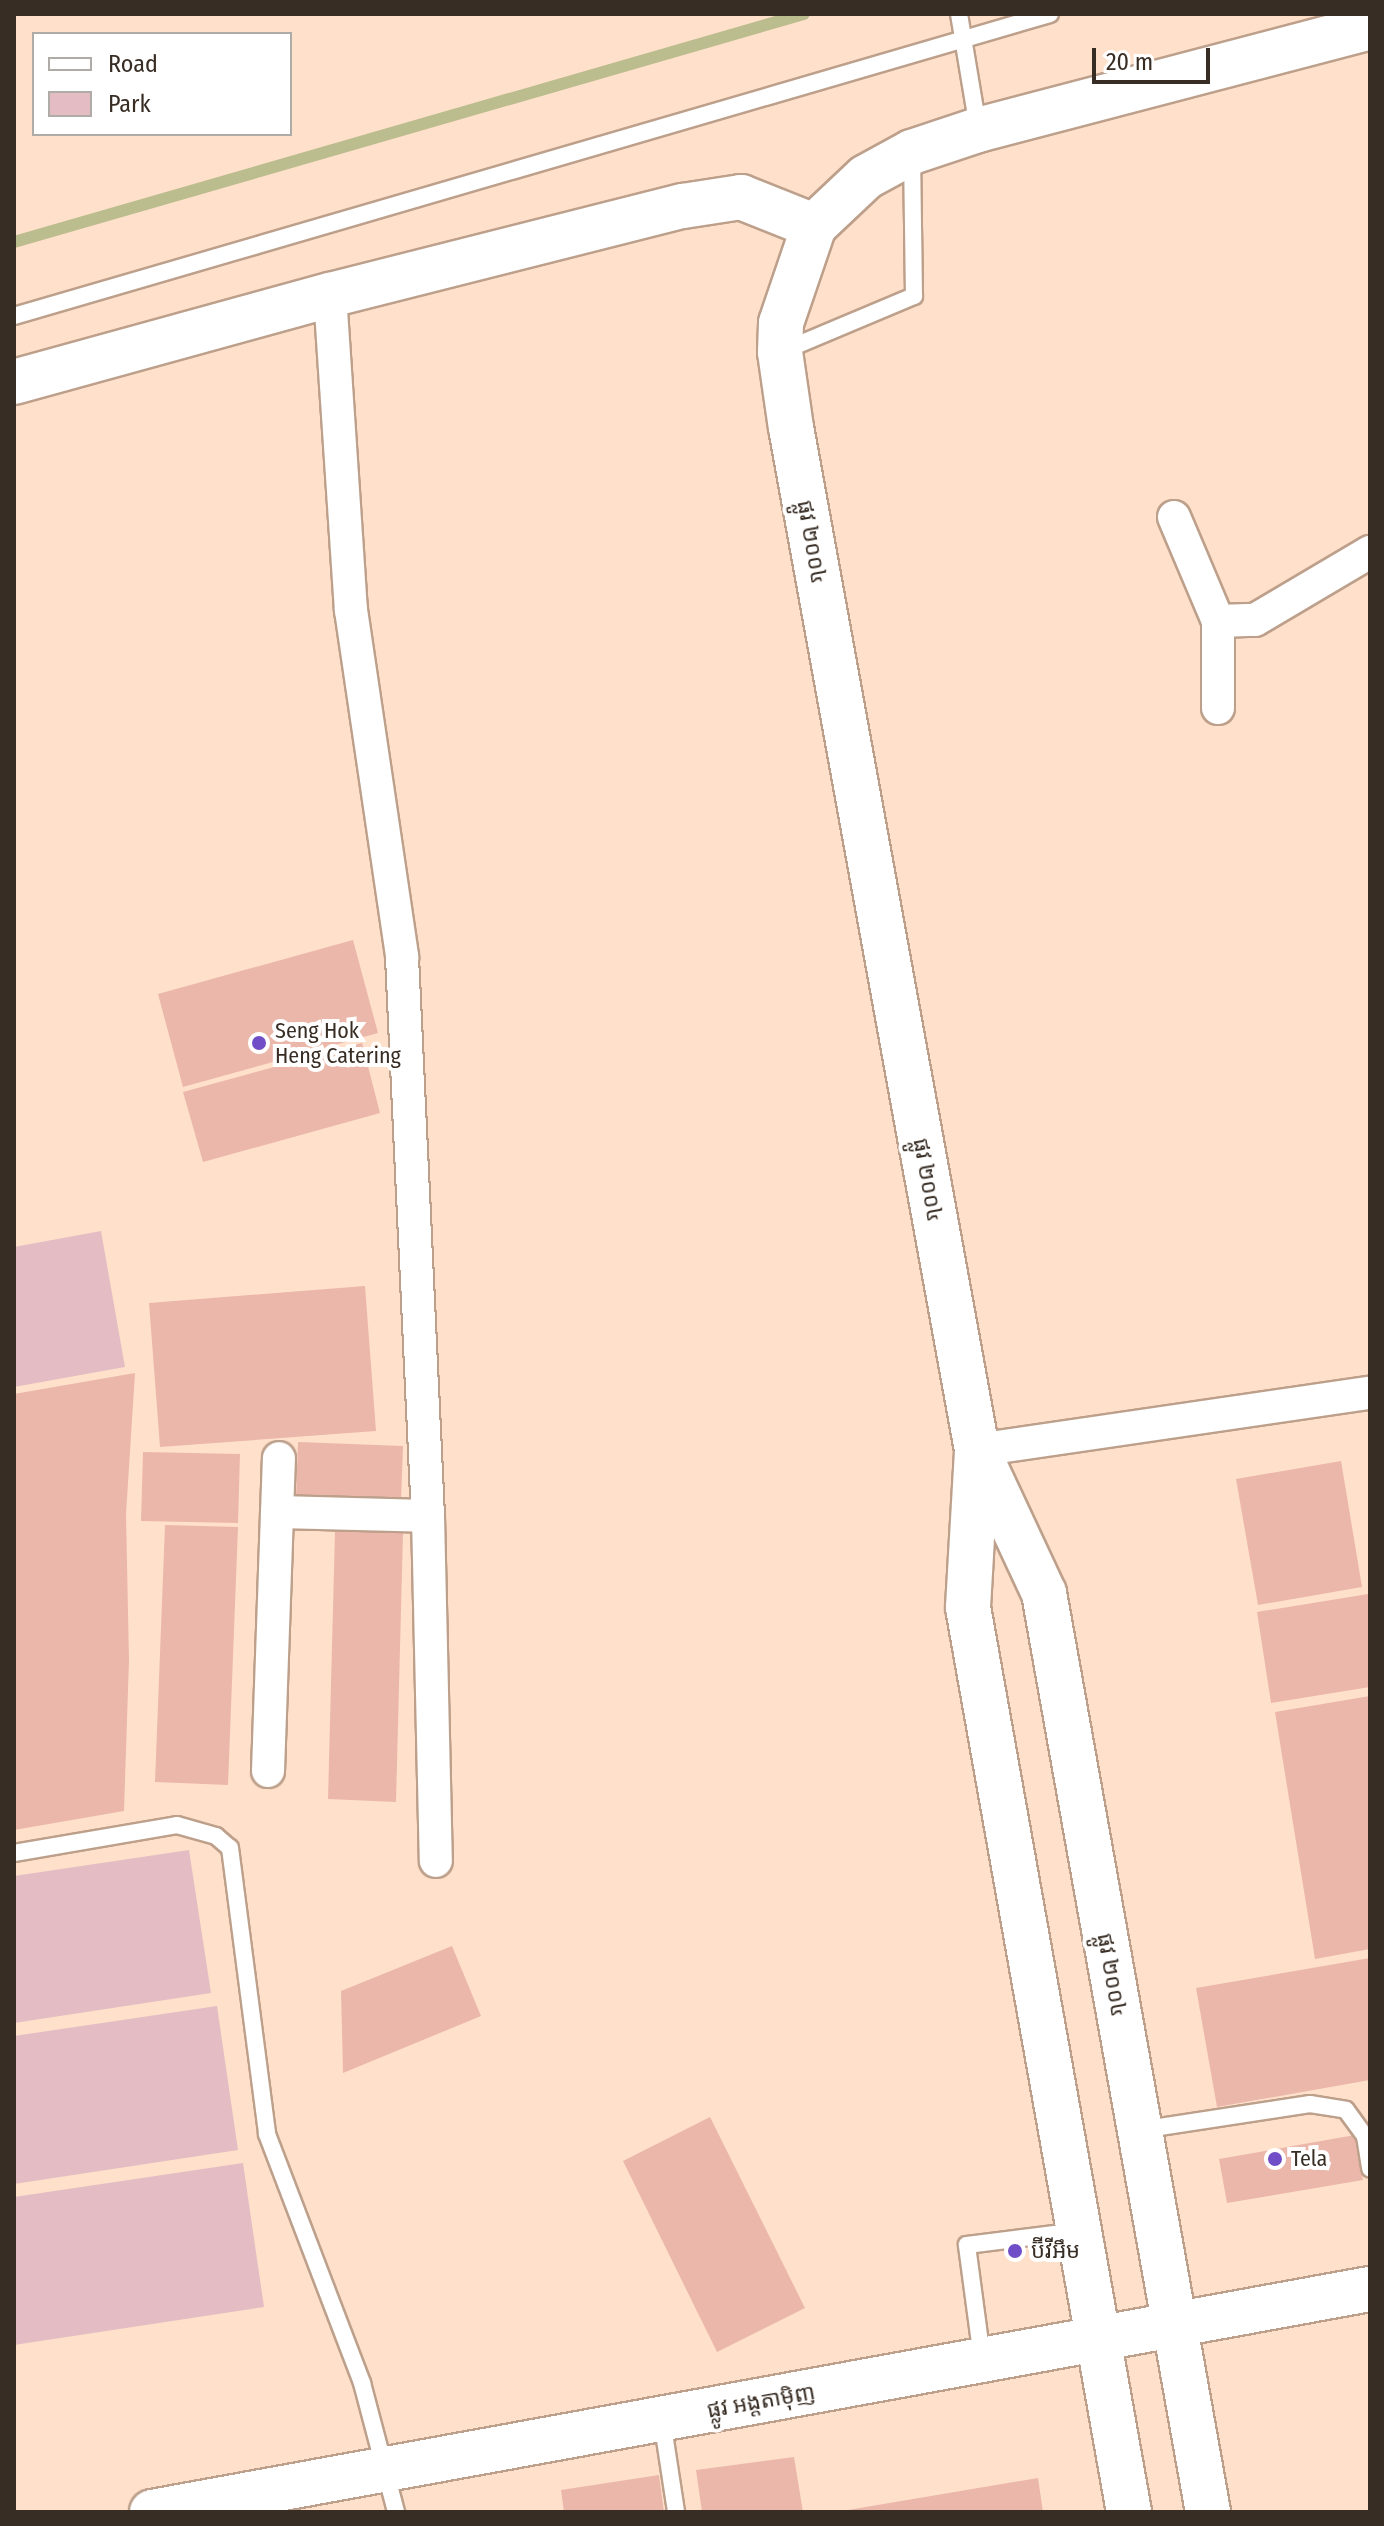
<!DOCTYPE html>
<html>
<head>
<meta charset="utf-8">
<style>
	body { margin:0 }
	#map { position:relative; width:1384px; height:2526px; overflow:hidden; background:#ffe0ca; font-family:"Fira Sans Condensed","Noto Sans Khmer",sans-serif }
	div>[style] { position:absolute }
	.green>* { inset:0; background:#e3bdc3 }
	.stream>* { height:12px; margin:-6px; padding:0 6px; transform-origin:6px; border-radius:6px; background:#bcbd8e }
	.building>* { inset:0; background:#ebb7ab }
	.roads { filter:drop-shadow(2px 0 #bda08b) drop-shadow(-2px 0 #bda08b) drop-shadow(0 2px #bda08b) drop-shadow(0 -2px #bda08b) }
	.lane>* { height:16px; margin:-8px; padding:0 8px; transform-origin:8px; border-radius:8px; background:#fff }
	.street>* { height:32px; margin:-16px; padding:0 16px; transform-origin:16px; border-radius:16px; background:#fff }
	.secondary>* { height:44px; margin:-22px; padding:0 22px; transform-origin:22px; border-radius:22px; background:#fff }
	.dots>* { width:22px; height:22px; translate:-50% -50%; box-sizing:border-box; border:4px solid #fff; border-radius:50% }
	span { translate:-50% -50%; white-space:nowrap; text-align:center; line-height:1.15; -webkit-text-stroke:8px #fff; paint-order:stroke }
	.street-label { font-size:22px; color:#382d24 }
	.poi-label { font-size:22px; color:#382d24 }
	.left { translate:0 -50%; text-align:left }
	.frame { position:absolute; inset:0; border:16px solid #382d24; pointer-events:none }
	.legend { position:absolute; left:32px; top:32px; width:260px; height:104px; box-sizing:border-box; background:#fff; border:2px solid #afaba7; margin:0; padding:10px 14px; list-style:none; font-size:24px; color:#382d24 }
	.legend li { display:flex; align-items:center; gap:16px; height:40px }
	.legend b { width:40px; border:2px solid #afaba7 }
	.scale { position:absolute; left:1092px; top:48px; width:118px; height:36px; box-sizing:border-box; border:4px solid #382d24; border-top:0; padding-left:10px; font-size:24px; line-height:28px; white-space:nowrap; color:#382d24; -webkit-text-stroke:6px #fff; paint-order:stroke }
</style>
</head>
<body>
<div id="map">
	<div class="green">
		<div style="clip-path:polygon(101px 1231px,125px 1367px,14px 1387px,14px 1247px)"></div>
		<div style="clip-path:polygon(189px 1850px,211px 1993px,14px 2023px,14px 1876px)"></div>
		<div style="clip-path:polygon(217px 2006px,238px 2150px,14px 2184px,14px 2036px)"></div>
		<div style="clip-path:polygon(243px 2163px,264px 2307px,14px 2345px,14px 2197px)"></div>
	</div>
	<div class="stream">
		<div style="left:14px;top:242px;width:822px;rotate:-16.1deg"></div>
	</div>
	<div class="building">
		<div style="clip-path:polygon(353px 940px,378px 1033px,183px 1087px,158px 994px)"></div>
		<div style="clip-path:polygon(362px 1043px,380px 1113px,203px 1162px,183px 1092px)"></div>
		<div style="clip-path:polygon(365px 1286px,376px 1431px,160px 1447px,149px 1303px)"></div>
		<div style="clip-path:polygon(135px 1373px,126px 1514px,129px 1660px,124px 1811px,14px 1830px,14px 1394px)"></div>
		<div style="clip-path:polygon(298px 1442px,403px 1446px,401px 1501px,296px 1496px)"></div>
		<div style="clip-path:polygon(143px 1452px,240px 1454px,238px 1523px,141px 1521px)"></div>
		<div style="clip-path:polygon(1341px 1461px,1362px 1587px,1258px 1605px,1236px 1479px)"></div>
		<div style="clip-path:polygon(165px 1525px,238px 1527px,228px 1785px,155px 1782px)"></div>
		<div style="clip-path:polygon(335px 1531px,403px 1533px,396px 1802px,328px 1799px)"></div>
		<div style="clip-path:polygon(1368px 1594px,1370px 1687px,1271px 1703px,1257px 1612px)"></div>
		<div style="clip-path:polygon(1370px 1696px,1370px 1949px,1315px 1959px,1275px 1712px)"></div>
		<div style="clip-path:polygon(452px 1946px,481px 2016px,343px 2073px,341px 1991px)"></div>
		<div style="clip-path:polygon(1370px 1958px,1370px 2080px,1217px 2107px,1196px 1988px)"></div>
		<div style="clip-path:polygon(710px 2117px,805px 2308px,717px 2352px,623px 2161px)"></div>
		<div style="clip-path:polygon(1355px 2135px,1363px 2180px,1227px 2203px,1219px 2159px)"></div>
		<div style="clip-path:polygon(794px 2457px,803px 2512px,702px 2512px,696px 2470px)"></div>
		<div style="clip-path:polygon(659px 2475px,664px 2512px,564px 2512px,561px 2490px)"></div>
		<div style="clip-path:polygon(1038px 2478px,1043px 2512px,849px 2512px,848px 2510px)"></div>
	</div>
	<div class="roads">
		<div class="lane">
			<div style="left:959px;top:14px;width:116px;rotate:80.5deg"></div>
			<div style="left:14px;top:316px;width:1079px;rotate:-16.25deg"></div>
			<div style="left:783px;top:351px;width:142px;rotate:-22.8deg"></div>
			<div style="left:914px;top:296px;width:138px;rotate:-90.8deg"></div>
			<div style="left:14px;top:1853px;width:165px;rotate:-9.7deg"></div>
			<div style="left:177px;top:1825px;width:41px;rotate:15.8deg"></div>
			<div style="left:216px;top:1836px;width:18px;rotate:41deg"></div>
			<div style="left:230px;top:1848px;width:288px;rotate:82.6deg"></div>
			<div style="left:267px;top:2134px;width:267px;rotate:69.1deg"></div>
			<div style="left:362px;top:2383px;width:133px;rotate:75.2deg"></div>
			<div style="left:1140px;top:2130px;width:172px;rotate:-8.7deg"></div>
			<div style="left:1310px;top:2104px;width:36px;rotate:9deg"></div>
			<div style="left:1346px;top:2110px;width:32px;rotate:54deg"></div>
			<div style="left:1365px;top:2136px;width:33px;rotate:81deg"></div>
			<div style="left:982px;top:2358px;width:114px;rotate:-97.6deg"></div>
			<div style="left:967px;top:2245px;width:112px;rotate:-7.2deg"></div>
			<div style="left:662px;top:2420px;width:93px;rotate:81.3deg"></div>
		</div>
		<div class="street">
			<div style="left:330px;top:295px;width:316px;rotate:86.2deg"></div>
			<div style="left:351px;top:610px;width:351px;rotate:81.6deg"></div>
			<div style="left:402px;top:957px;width:560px;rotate:87.34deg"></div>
			<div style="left:428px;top:1516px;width:345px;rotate:88.7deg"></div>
			<div style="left:1174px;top:517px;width:113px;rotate:67.1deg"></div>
			<div style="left:1218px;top:621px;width:37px;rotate:-2deg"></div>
			<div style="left:1255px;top:620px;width:134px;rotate:-30.6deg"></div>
			<div style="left:1218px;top:708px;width:87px;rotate:-90deg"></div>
			<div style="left:977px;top:1450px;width:397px;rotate:-8.3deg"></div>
			<div style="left:277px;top:1512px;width:151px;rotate:1.5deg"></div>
			<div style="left:268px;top:1771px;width:313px;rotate:-88deg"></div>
		</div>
		<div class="secondary">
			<div style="left:14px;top:382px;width:328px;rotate:-15.4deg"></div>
			<div style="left:330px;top:295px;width:364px;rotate:-14.2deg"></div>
			<div style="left:683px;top:206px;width:59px;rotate:-8.8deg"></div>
			<div style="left:741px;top:197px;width:79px;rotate:21.7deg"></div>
			<div style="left:980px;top:1456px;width:151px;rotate:65deg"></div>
			<div style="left:1044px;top:1593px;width:934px;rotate:79.88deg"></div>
			<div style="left:152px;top:2512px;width:1238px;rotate:-10.38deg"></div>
			<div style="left:1129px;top:2512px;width:919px;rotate:-100.09deg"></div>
			<div style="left:968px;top:1607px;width:157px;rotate:-86.7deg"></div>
			<div style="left:977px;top:1450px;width:1039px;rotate:-100.31deg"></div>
			<div style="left:791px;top:428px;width:77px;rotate:-98.2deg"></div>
			<div style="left:780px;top:352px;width:29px;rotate:-88deg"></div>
			<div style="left:781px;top:323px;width:102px;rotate:-71.2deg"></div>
			<div style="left:814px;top:226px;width:71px;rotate:-43.3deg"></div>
			<div style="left:866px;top:177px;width:52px;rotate:-28.5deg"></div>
			<div style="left:912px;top:152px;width:70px;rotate:-18.4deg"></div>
			<div style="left:978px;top:130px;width:405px;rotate:-14.7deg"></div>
		</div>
	</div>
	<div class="dots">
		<div style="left:259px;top:1043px;background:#704ec7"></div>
		<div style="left:1275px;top:2159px;background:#704ec7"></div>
		<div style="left:1015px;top:2251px;background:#704ec7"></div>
	</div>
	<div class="street-label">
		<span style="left:812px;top:542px;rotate:80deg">ផ្លូវ ២០០៤</span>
		<span style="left:928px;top:1180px;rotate:80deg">ផ្លូវ ២០០៤</span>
		<span style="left:1112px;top:1975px;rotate:80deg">ផ្លូវ ២០០៤</span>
		<span style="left:761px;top:2401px;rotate:-10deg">ផ្លូវ អង្តតាម៉ិញ</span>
	</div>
	<div class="poi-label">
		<span class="left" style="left:275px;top:1043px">Seng Hok<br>Heng Catering</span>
		<span class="left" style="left:1291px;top:2159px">Tela</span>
		<span class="left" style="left:1031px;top:2251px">ប៊ីវីអឹម</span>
	</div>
	<div class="frame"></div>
	<ul class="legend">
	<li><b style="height:10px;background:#fff"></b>Road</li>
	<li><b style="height:22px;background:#e3bdc3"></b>Park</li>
	</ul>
	<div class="scale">20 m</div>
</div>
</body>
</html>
